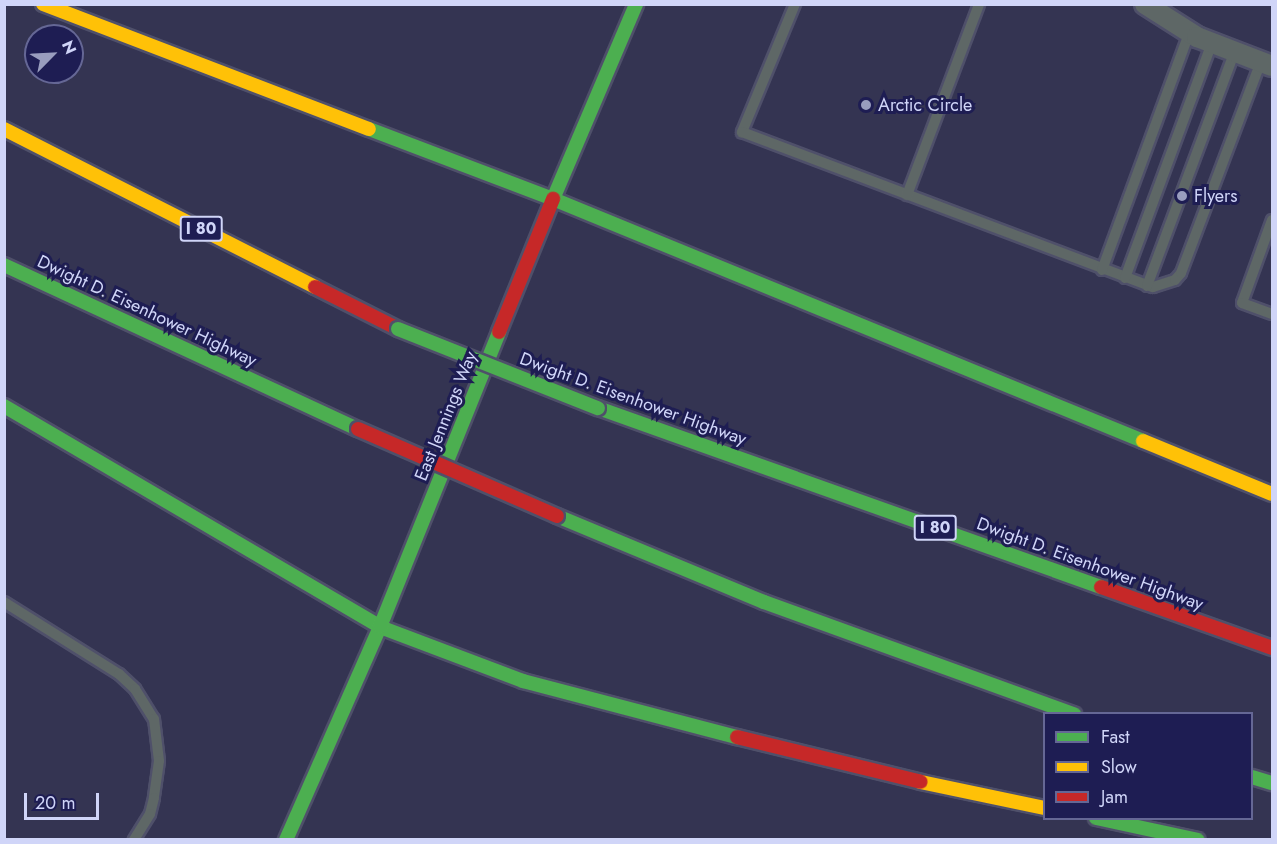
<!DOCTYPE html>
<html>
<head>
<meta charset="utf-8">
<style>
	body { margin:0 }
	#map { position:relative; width:1277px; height:844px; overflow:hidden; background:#343452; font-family:Jost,sans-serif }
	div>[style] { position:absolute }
	.roads { filter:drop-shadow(2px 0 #4f506a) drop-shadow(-2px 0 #4f506a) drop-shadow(0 2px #4f506a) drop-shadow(0 -2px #4f506a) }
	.lane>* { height:10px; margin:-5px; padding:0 5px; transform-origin:5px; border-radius:5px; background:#5e6766 }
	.street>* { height:20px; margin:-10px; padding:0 10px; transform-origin:10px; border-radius:10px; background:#5e6766 }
	.fast>* { height:14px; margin:-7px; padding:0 7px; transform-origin:7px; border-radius:7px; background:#4caf50 }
	.slow>* { height:14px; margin:-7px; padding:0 7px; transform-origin:7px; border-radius:7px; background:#ffc107 }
	.jam>* { height:14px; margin:-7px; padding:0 7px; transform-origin:7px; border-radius:7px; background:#c62828 }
	.bridges { filter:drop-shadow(2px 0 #4f506a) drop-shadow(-2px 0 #4f506a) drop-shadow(0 2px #4f506a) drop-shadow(0 -2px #4f506a) }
	.fast-bridge>* { height:14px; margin:-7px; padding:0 7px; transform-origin:7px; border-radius:7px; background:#4caf50 }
	.jam-bridge>* { height:14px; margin:-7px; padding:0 7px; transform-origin:7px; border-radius:7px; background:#c62828 }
	.dots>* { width:16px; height:16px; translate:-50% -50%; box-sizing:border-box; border:3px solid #1e1d53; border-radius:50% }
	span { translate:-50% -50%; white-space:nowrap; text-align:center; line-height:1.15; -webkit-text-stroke:6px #1e1d53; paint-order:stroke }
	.shield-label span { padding:2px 4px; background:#1e1d53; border:2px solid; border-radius:4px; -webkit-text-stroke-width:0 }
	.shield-label { font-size:16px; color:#d0d5f8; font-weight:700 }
	.poi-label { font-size:18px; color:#d0d5f8 }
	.left { translate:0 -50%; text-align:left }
	.street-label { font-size:18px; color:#d0d5f8 }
	.frame { position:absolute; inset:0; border:6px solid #d0d5f8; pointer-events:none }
	.legend { position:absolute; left:1043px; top:712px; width:210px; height:108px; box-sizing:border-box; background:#1e1d53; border:2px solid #656795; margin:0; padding:8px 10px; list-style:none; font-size:18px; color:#d0d5f8 }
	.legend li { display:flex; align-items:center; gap:12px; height:30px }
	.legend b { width:30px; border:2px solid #656795 }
	.north { position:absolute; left:24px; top:24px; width:60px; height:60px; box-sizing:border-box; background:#1e1d53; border:2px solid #656795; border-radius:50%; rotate:66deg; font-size:16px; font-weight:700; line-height:24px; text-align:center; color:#d0d5f8 }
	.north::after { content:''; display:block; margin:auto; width:21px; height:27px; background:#999dbe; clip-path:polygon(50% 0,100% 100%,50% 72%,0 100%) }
	.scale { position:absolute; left:24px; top:793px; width:75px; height:27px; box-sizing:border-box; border:3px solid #d0d5f8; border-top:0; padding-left:8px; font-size:18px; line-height:21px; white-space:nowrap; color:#d0d5f8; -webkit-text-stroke:4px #1e1d53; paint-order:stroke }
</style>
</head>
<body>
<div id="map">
	<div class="roads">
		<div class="lane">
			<div style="left:795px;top:4px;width:139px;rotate:112.5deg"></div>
			<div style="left:742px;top:132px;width:439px;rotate:20.7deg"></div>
			<div style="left:1153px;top:287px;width:23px;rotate:-18deg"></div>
			<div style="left:1175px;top:280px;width:9px;rotate:-49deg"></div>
			<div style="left:1181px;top:273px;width:227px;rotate:-69.3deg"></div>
			<div style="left:907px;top:195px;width:204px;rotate:-69.3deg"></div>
			<div style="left:1272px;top:220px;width:88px;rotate:109.9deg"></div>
			<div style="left:1242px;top:303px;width:32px;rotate:20deg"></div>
			<div style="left:1102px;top:270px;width:252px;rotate:-69.8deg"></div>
			<div style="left:1125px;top:278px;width:251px;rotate:-69.7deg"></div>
			<div style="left:1147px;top:286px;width:251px;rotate:-69.5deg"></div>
			<div style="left:4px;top:602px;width:136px;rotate:32.1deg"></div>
			<div style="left:119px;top:674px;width:22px;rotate:43deg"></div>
			<div style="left:135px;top:689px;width:36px;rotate:58deg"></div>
			<div style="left:154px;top:719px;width:42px;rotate:83.2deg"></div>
			<div style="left:159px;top:761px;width:37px;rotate:98deg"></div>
			<div style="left:154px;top:798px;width:16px;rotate:104deg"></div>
			<div style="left:150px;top:814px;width:31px;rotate:122deg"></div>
		</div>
		<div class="street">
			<div style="left:1145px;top:4px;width:62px;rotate:32.4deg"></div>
			<div style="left:1197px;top:37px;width:80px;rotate:21.1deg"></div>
		</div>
		<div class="fast">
			<div style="left:369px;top:129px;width:197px;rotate:20.8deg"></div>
			<div style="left:553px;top:199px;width:638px;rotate:22.3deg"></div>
			<div style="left:553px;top:199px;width:212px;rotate:-66.9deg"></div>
			<div style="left:4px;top:265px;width:390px;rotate:24.9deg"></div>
			<div style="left:4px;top:406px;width:436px;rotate:30.4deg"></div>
			<div style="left:380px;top:627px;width:153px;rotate:20.7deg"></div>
			<div style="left:523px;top:681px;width:221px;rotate:14.7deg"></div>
			<div style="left:598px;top:408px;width:534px;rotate:19.59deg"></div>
			<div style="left:557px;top:516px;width:224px;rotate:22.6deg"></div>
			<div style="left:764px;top:602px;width:330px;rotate:19.9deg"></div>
			<div style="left:1252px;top:777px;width:21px;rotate:17deg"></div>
			<div style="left:1096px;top:818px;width:104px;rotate:12.2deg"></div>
			<div style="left:286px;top:840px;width:233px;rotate:-66.2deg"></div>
			<div style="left:380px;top:627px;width:318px;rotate:-68deg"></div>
		</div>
		<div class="slow">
			<div style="left:43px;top:4px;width:349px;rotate:21deg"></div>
			<div style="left:4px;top:129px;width:349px;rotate:26.9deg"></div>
			<div style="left:1143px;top:441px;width:139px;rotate:22.3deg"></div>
			<div style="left:921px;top:782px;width:126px;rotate:11.9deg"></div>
		</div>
		<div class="jam">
			<div style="left:315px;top:287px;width:93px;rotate:26.8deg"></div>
			<div style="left:499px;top:332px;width:144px;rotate:-67.9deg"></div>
			<div style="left:1101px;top:587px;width:182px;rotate:19.6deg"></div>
			<div style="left:737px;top:737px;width:189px;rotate:13.7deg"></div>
		</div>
	</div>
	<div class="bridges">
		<div class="fast-bridge">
			<div style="left:398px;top:329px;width:215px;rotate:21.6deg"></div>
		</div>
		<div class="jam-bridge">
			<div style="left:358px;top:429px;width:217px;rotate:23.6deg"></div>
		</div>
	</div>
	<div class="dots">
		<div style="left:866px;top:105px;background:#999dbe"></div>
		<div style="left:1182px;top:196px;background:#999dbe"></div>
	</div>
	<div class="shield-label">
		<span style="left:201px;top:229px">I 80</span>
		<span style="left:935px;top:528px">I 80</span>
	</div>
	<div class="poi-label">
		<span class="left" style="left:878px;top:105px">Arctic Circle</span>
		<span class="left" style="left:1194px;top:196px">Flyers</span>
	</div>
	<div class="street-label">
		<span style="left:147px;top:311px;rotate:25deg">Dwight D. Eisenhower Highway</span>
		<span style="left:633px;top:399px;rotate:20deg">Dwight D. Eisenhower Highway</span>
		<span style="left:446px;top:416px;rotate:-68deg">East Jennings Way</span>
		<span style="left:1090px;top:564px;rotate:20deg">Dwight D. Eisenhower Highway</span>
	</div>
	<div class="frame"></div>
	<ul class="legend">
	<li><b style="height:8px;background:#4caf50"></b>Fast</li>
	<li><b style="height:8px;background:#ffc107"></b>Slow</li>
	<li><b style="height:8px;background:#c62828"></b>Jam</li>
	</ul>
	<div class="north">N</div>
	<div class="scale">20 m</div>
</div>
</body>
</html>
